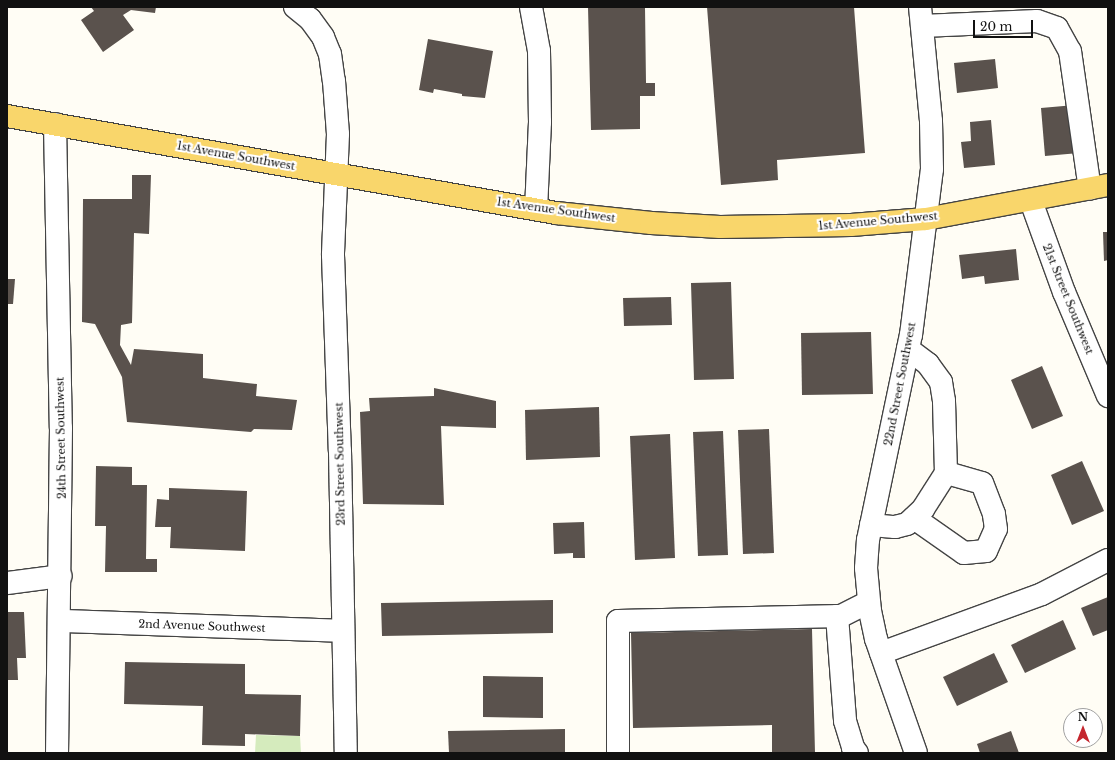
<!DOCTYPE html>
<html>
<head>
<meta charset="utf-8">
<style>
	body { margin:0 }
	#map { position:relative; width:1115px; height:760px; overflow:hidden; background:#fffdf5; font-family:"Libre Baskerville",serif }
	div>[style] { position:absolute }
	.green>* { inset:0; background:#d5ebbd }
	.building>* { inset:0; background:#5a524d }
	.roads { filter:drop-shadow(1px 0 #444) drop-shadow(-1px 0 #444) drop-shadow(0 1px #444) drop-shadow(0 -1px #444) }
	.minor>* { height:22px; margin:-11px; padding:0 11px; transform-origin:11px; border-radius:11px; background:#fff }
	.major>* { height:22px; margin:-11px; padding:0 11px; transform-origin:11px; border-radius:11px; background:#f9d66b }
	span { translate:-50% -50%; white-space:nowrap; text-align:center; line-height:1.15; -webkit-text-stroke:4px #fff; paint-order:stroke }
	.street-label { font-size:11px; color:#111 }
	.frame { position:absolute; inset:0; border:8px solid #111; pointer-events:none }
	.north { position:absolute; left:1063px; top:708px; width:40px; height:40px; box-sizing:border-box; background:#fff; border:1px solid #a0a0a0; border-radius:50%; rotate:0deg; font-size:11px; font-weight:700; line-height:16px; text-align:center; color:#111 }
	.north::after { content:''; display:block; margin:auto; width:14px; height:18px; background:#c4262e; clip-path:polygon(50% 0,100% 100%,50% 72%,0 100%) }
	.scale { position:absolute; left:973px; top:20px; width:60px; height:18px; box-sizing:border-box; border:2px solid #111; border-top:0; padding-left:5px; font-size:12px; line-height:14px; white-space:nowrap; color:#111; -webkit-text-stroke:3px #fff; paint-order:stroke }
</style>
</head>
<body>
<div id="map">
	<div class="green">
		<div style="clip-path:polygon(256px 735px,300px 736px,301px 753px,255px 753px)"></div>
	</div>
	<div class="building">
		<div style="clip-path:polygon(91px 7px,156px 7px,155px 13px,131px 10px,123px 15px,134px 30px,103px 52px,81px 20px,94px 11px)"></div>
		<div style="clip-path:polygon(588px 7px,645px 7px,646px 83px,655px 83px,655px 96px,640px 96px,640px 129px,591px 130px)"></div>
		<div style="clip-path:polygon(707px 7px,854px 7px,865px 153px,777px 160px,778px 180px,721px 185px)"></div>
		<div style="clip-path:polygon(428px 39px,493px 51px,485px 98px,462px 96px,462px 94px,434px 89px,433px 93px,419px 90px)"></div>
		<div style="clip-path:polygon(995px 59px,998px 88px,957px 93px,954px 63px)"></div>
		<div style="clip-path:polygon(1075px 105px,1079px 153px,1045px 156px,1041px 108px)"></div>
		<div style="clip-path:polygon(991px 120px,995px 165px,964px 168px,961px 142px,971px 141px,970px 122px)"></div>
		<div style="clip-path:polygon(132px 175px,151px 175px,149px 234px,134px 233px,132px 323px,121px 325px,120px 345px,131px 365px,134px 349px,203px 354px,203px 378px,257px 384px,256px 396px,297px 400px,292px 430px,254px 429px,251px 432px,127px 422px,122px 377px,95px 324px,82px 322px,83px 199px,132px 199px)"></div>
		<div style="clip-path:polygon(1103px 232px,1108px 232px,1108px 260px,1104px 261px)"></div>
		<div style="clip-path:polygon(1016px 249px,1019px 280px,985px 284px,984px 276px,962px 279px,959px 255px)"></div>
		<div style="clip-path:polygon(7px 279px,15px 279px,13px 304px,7px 304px)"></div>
		<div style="clip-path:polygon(731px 282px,734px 379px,694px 380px,691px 283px)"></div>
		<div style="clip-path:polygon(671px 297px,672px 325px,624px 326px,623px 298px)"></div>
		<div style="clip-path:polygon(871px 332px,873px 394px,802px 395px,801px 333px)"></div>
		<div style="clip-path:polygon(1042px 366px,1063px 416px,1032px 429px,1011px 380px)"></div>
		<div style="clip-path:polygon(434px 388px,496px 401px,496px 428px,441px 426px,444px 505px,363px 504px,360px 412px,370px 411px,369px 398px,434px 396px)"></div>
		<div style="clip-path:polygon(599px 407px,600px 457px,526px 460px,525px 410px)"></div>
		<div style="clip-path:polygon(769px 429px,774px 553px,743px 554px,738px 430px)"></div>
		<div style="clip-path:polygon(723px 431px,728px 555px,698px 556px,693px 432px)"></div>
		<div style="clip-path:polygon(670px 434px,675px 558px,635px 560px,630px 436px)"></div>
		<div style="clip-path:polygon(1082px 461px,1104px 511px,1072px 525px,1051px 475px)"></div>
		<div style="clip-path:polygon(96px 466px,132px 467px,132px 485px,147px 485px,146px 559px,157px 559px,157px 572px,105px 572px,106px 526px,95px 526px)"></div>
		<div style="clip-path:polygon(169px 488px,247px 491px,245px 551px,170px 548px,171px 527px,155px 527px,157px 499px,169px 500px)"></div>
		<div style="clip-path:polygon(584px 522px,585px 558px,573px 558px,573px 553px,554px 554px,553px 523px)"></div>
		<div style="clip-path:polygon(1108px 597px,1108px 630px,1093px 636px,1081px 608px)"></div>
		<div style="clip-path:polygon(553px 600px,553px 633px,382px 636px,381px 603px)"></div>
		<div style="clip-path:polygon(7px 612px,24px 612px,26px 658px,17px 658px,18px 680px,7px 680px)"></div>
		<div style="clip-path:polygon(1063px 620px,1076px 649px,1025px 673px,1011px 645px)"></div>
		<div style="clip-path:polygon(812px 629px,815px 753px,772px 753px,772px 725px,633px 728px,631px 633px)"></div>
		<div style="clip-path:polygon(994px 653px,1008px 682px,957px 706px,943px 677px)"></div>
		<div style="clip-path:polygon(125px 662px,245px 664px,245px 694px,301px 695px,300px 736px,245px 734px,245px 746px,202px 745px,203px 706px,124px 704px)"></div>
		<div style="clip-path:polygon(483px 676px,543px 677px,543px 718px,483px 717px)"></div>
		<div style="clip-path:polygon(565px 729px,565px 753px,449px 753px,448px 731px)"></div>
		<div style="clip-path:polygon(1011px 731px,1019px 753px,980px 753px,977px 744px)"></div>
	</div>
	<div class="roads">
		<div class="minor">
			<div style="left:295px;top:7px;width:19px;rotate:39deg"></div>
			<div style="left:310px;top:19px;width:22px;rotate:54deg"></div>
			<div style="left:323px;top:37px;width:18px;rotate:68deg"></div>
			<div style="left:330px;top:54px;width:27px;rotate:82deg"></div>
			<div style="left:334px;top:81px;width:53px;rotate:85.7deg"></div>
			<div style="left:338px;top:134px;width:121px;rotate:92.4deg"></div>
			<div style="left:333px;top:255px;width:196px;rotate:88deg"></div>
			<div style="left:340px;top:451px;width:302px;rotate:88.9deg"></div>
			<div style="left:531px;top:7px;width:45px;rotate:79.7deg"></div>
			<div style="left:539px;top:51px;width:71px;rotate:89.2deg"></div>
			<div style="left:540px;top:122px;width:87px;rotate:92.6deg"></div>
			<div style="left:922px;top:26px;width:115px;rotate:-2.5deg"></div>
			<div style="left:1037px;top:21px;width:21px;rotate:19deg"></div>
			<div style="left:1057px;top:28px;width:26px;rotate:61deg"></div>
			<div style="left:1070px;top:51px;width:139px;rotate:81.8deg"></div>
			<div style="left:55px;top:124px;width:304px;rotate:88.9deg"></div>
			<div style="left:61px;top:428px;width:325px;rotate:90.7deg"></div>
			<div style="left:1031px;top:201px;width:97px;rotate:70.1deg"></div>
			<div style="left:1064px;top:292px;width:113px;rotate:67.1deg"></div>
			<div style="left:914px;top:518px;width:61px;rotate:35deg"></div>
			<div style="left:964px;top:553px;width:22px;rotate:-5deg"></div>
			<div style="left:986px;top:551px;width:24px;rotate:-66deg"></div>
			<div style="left:996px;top:529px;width:15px;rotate:-98deg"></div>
			<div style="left:994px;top:514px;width:33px;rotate:-111deg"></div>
			<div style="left:982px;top:483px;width:37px;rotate:-164deg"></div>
			<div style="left:871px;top:525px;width:24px;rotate:5deg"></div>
			<div style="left:895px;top:527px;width:12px;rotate:-14deg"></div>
			<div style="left:907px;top:524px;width:22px;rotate:-43deg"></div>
			<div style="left:923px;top:509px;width:43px;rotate:-57.4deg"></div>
			<div style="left:946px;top:473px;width:72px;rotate:-91.6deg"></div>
			<div style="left:944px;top:401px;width:19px;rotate:-99deg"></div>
			<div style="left:941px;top:382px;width:22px;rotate:-126deg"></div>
			<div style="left:928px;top:364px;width:25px;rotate:-143deg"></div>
			<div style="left:7px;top:583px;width:54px;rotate:-7.4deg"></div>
			<div style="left:837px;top:616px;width:105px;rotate:85.6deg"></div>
			<div style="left:845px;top:721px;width:28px;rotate:73deg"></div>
			<div style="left:853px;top:748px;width:6px;rotate:51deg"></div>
			<div style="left:61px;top:621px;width:282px;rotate:2deg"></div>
			<div style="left:881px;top:653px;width:171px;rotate:-20.1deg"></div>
			<div style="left:1042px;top:594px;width:74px;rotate:-27.3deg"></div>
			<div style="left:618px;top:753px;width:132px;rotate:-90deg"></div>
			<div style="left:618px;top:621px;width:223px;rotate:-1.3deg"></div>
			<div style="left:841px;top:616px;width:31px;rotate:-27deg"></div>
			<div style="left:916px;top:753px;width:121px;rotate:-109.3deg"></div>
			<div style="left:876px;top:639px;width:29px;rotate:-102deg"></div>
			<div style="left:870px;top:611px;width:43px;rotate:-95.3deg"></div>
			<div style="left:866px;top:568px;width:28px;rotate:-86deg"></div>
			<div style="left:868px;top:540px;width:209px;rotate:-78.2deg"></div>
			<div style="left:911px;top:335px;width:167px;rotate:-82.8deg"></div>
			<div style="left:932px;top:169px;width:48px;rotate:-91.2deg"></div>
			<div style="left:931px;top:121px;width:115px;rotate:-95.5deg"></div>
		</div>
		<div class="major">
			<div style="left:7px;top:116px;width:558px;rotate:10.02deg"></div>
			<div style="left:556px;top:213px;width:96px;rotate:6deg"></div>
			<div style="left:651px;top:223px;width:69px;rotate:3.3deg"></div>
			<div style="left:720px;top:227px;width:131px;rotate:-0.9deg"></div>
			<div style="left:851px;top:225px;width:75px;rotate:-4.6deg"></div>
			<div style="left:926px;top:219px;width:185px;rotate:-10.6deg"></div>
		</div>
	</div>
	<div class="street-label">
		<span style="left:236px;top:156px;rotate:10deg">1st Avenue Southwest</span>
		<span style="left:556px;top:210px;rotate:8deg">1st Avenue Southwest</span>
		<span style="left:878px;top:221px;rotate:-5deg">1st Avenue Southwest</span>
		<span style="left:1068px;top:299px;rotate:68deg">21st Street Southwest</span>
		<span style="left:900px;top:384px;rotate:-79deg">22nd Street Southwest</span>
		<span style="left:61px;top:438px;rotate:-91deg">24th Street Southwest</span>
		<span style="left:340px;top:464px;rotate:-91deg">23rd Street Southwest</span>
		<span style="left:202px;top:626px;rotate:2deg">2nd Avenue Southwest</span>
	</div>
	<div class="frame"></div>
	<div class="north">N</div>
	<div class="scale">20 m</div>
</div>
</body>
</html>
